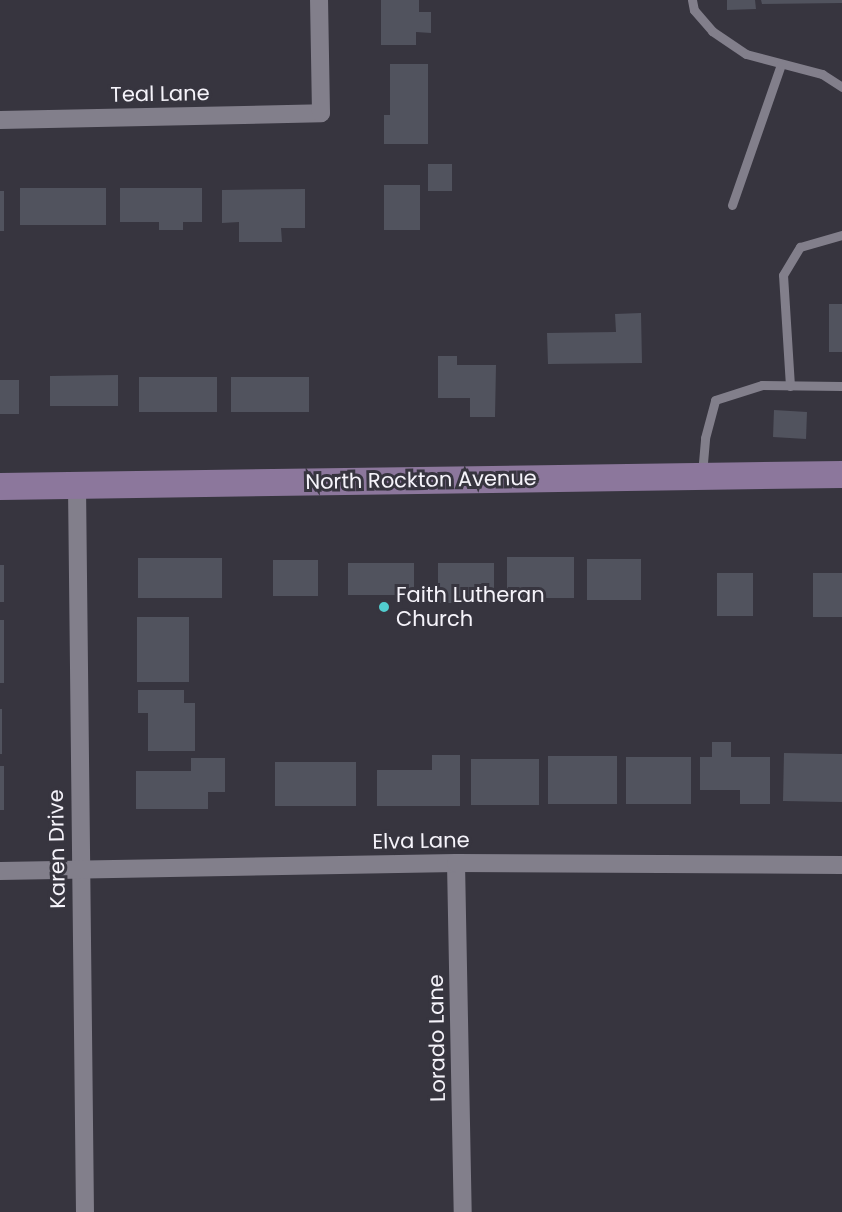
<!DOCTYPE html>
<html>
<head>
<meta charset="utf-8">
<style>
	body { margin:0 }
	#map { position:relative; width:842px; height:1212px; overflow:hidden; background:#37353f; font-family:Poppins,sans-serif }
	div>[style] { position:absolute }
	.building>* { inset:0; background:#51535e }
	.lane>* { height:9px; margin:-4.5px; padding:0 4.5px; transform-origin:4.5px; border-radius:4.5px; background:#827f8b }
	.street>* { height:18px; margin:-9px; padding:0 9px; transform-origin:9px; border-radius:9px; background:#827f8b }
	.secondary>* { height:27px; margin:-13.5px; padding:0 13.5px; transform-origin:13.5px; border-radius:13.5px; background:#8c779c }
	.dots>* { width:16px; height:16px; translate:-50% -50%; box-sizing:border-box; border:3px solid #37353f; border-radius:50% }
	span { translate:-50% -50%; white-space:nowrap; text-align:center; line-height:1.15; -webkit-text-stroke:6px #37353f; paint-order:stroke }
	.street-label { font-size:21px; color:#f5f3fa }
	.poi-label { font-size:21px; color:#f5f3fa }
	.left { translate:0 -50%; text-align:left }
</style>
</head>
<body>
<div id="map">
	<div class="building">
		<div style="clip-path:polygon(381px 0,419px 0,419px 12px,431px 12px,431px 33px,416px 32px,416px 45px,381px 45px)"></div>
		<div style="clip-path:polygon(727px 0,755px 0,756px 9px,727px 10px)"></div>
		<div style="clip-path:polygon(761px 0,842px 0,842px 3px,762px 4px)"></div>
		<div style="clip-path:polygon(390px 64px,428px 64px,428px 144px,384px 144px,384px 115px,390px 115px)"></div>
		<div style="clip-path:polygon(428px 164px,452px 164px,452px 191px,428px 191px)"></div>
		<div style="clip-path:polygon(384px 185px,420px 185px,420px 230px,384px 230px)"></div>
		<div style="clip-path:polygon(20px 188px,106px 188px,106px 225px,20px 225px)"></div>
		<div style="clip-path:polygon(120px 188px,202px 188px,202px 222px,183px 222px,183px 230px,159px 230px,159px 222px,120px 222px)"></div>
		<div style="clip-path:polygon(305px 189px,305px 228px,281px 228px,282px 242px,239px 242px,239px 222px,222px 223px,222px 190px)"></div>
		<div style="clip-path:polygon(0 191px,4px 191px,4px 231px,0 231px)"></div>
		<div style="clip-path:polygon(829px 304px,842px 304px,842px 352px,829px 352px)"></div>
		<div style="clip-path:polygon(641px 313px,642px 363px,548px 364px,547px 333px,616px 332px,615px 314px)"></div>
		<div style="clip-path:polygon(438px 356px,457px 356px,457px 365px,496px 365px,495px 417px,470px 417px,470px 398px,438px 398px)"></div>
		<div style="clip-path:polygon(118px 375px,118px 406px,50px 406px,50px 376px)"></div>
		<div style="clip-path:polygon(139px 377px,217px 377px,217px 412px,139px 412px)"></div>
		<div style="clip-path:polygon(231px 377px,309px 377px,309px 412px,231px 412px)"></div>
		<div style="clip-path:polygon(0 380px,19px 380px,19px 414px,0 414px)"></div>
		<div style="clip-path:polygon(774px 410px,807px 412px,806px 439px,773px 437px)"></div>
		<div style="clip-path:polygon(507px 557px,574px 557px,574px 598px,507px 598px)"></div>
		<div style="clip-path:polygon(138px 558px,222px 558px,222px 598px,138px 598px)"></div>
		<div style="clip-path:polygon(587px 559px,641px 559px,641px 600px,587px 600px)"></div>
		<div style="clip-path:polygon(273px 560px,318px 560px,318px 596px,273px 596px)"></div>
		<div style="clip-path:polygon(348px 563px,414px 563px,414px 595px,348px 595px)"></div>
		<div style="clip-path:polygon(438px 563px,494px 563px,494px 603px,438px 603px)"></div>
		<div style="clip-path:polygon(0 565px,4px 565px,4px 602px,0 602px)"></div>
		<div style="clip-path:polygon(717px 573px,753px 573px,753px 616px,717px 616px)"></div>
		<div style="clip-path:polygon(813px 573px,842px 573px,842px 617px,813px 617px)"></div>
		<div style="clip-path:polygon(137px 617px,189px 617px,189px 682px,137px 682px)"></div>
		<div style="clip-path:polygon(0 620px,4px 620px,4px 683px,0 683px)"></div>
		<div style="clip-path:polygon(138px 690px,184px 690px,184px 703px,195px 703px,195px 751px,148px 751px,148px 713px,138px 713px)"></div>
		<div style="clip-path:polygon(0 709px,2px 709px,2px 754px,0 754px)"></div>
		<div style="clip-path:polygon(712px 742px,731px 742px,731px 757px,770px 757px,770px 804px,740px 804px,740px 790px,700px 790px,700px 757px,712px 757px)"></div>
		<div style="clip-path:polygon(784px 753px,842px 754px,842px 802px,783px 801px)"></div>
		<div style="clip-path:polygon(432px 755px,460px 755px,460px 806px,377px 806px,377px 770px,432px 770px)"></div>
		<div style="clip-path:polygon(548px 756px,617px 756px,617px 804px,548px 804px)"></div>
		<div style="clip-path:polygon(626px 757px,691px 757px,691px 804px,626px 804px)"></div>
		<div style="clip-path:polygon(191px 758px,225px 758px,225px 792px,208px 792px,208px 809px,136px 809px,136px 771px,191px 771px)"></div>
		<div style="clip-path:polygon(471px 759px,539px 759px,539px 805px,471px 805px)"></div>
		<div style="clip-path:polygon(275px 762px,356px 762px,356px 806px,275px 806px)"></div>
		<div style="clip-path:polygon(0 766px,4px 766px,4px 810px,0 810px)"></div>
	</div>
	<div class="lane">
		<div style="left:692px;top:0;width:10px;rotate:79deg"></div>
		<div style="left:694px;top:10px;width:28px;rotate:49deg"></div>
		<div style="left:712px;top:31px;width:41px;rotate:34.1deg"></div>
		<div style="left:746px;top:54px;width:79px;rotate:14.7deg"></div>
		<div style="left:822px;top:74px;width:24px;rotate:33deg"></div>
		<div style="left:732px;top:205px;width:149px;rotate:-70.8deg"></div>
		<div style="left:790px;top:386px;width:111px;rotate:-93.6deg"></div>
		<div style="left:783px;top:275px;width:33px;rotate:-59deg"></div>
		<div style="left:800px;top:247px;width:44px;rotate:-15.9deg"></div>
		<div style="left:702px;top:474px;width:36px;rotate:-85deg"></div>
		<div style="left:705px;top:438px;width:39px;rotate:-75deg"></div>
		<div style="left:715px;top:400px;width:49px;rotate:-17.7deg"></div>
		<div style="left:762px;top:385px;width:80px;rotate:0.7deg"></div>
	</div>
	<div class="street">
		<div style="left:0;top:120px;width:321px;rotate:-1.2deg"></div>
		<div style="left:321px;top:113px;width:113px;rotate:-91deg"></div>
		<div style="left:77px;top:486px;width:726px;rotate:89.37deg"></div>
		<div style="left:456px;top:863px;width:349px;rotate:88.9deg"></div>
		<div style="left:0;top:871px;width:456px;rotate:-1deg"></div>
		<div style="left:456px;top:863px;width:386px;rotate:0.3deg"></div>
	</div>
	<div class="secondary">
		<div style="left:0;top:486px;width:842px;rotate:-0.82deg"></div>
	</div>
	<div class="dots">
		<div style="left:384px;top:607px;background:#52cdcf"></div>
	</div>
	<div class="street-label">
		<span style="left:160px;top:94px;rotate:-1deg">Teal Lane</span>
		<span style="left:421px;top:480px;rotate:-1deg">North Rockton Avenue</span>
		<span style="left:421px;top:841px;rotate:-1deg">Elva Lane</span>
		<span style="left:57px;top:849px;rotate:-91deg">Karen Drive</span>
		<span style="left:437px;top:1038px;rotate:-91deg">Lorado Lane</span>
	</div>
	<div class="poi-label">
		<span class="left" style="left:396px;top:607px">Faith Lutheran<br>Church</span>
	</div>
</div>
</body>
</html>
